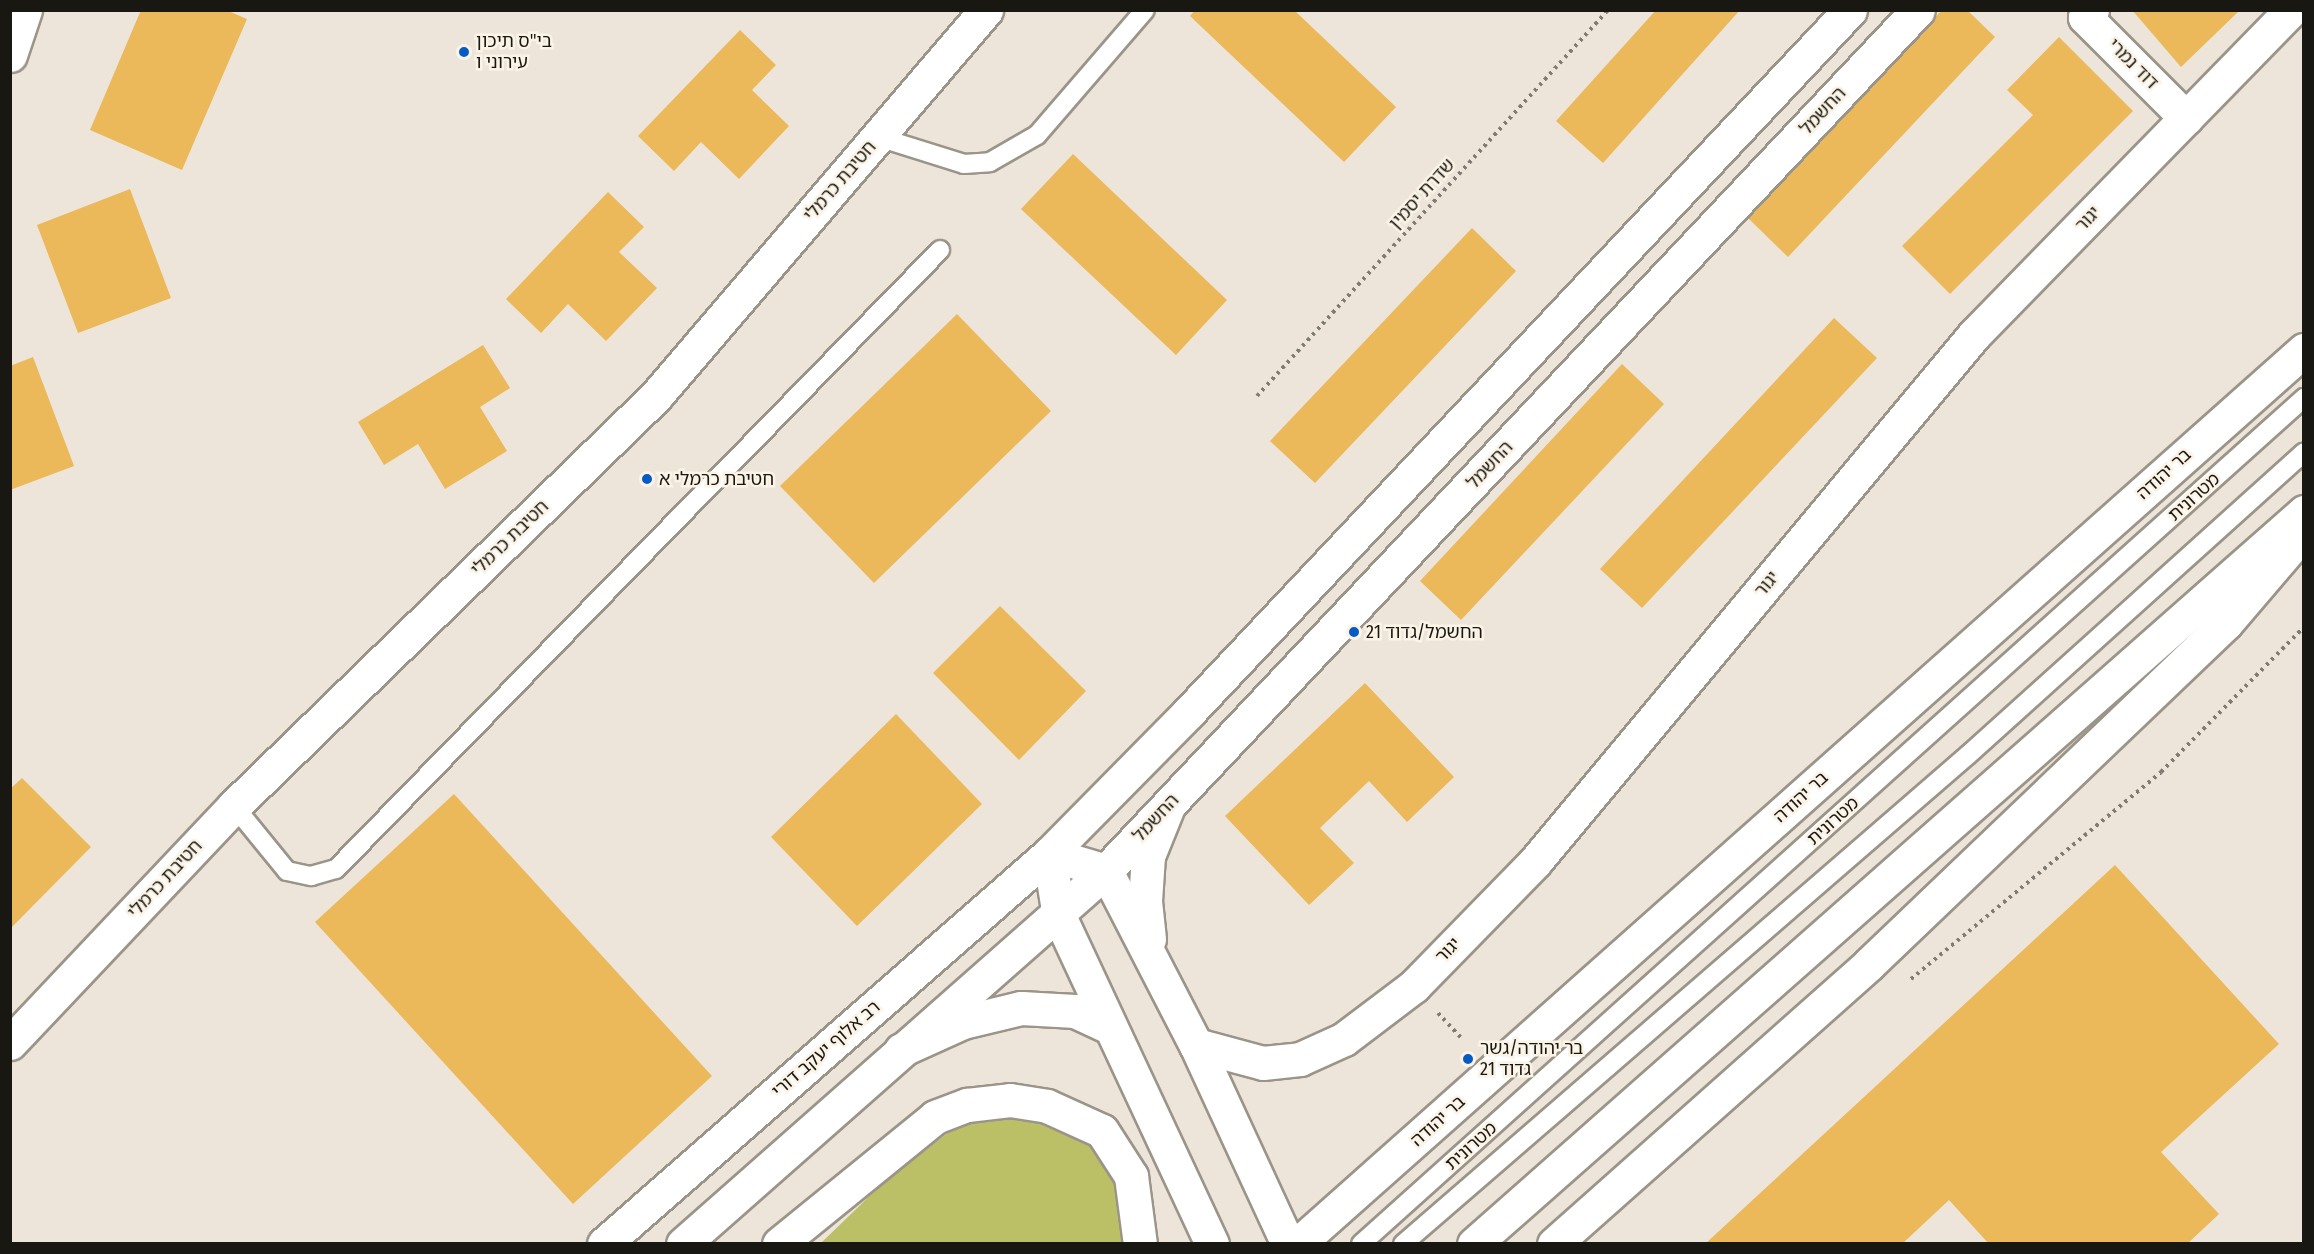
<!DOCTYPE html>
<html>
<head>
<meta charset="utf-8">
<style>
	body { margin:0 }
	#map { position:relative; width:2314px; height:1254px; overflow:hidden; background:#ede5d9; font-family:"Fira Sans Condensed","Noto Sans Hebrew",sans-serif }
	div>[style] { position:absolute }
	.green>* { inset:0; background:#bbbf66 }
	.building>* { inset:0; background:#ebb85a }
	.path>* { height:4px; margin-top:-2px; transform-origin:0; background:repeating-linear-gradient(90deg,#817c73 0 3px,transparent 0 7.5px) }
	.roads { filter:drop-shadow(2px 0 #9b9488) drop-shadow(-2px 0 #9b9488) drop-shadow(0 2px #9b9488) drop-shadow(0 -2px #9b9488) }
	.lane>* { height:18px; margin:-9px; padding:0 9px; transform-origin:9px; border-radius:9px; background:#fff }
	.street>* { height:33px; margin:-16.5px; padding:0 16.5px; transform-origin:16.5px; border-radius:16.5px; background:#fff }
	.secondary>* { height:33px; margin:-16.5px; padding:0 16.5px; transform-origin:16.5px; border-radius:16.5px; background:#fff }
	.highway>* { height:33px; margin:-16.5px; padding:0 16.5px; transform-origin:16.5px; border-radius:16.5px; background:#fff }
	.dots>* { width:16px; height:16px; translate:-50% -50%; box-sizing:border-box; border:3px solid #faf3e6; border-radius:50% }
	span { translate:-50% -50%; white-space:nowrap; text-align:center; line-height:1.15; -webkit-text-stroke:5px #faf3e6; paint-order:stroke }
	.poi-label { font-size:18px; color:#191712 }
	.left { translate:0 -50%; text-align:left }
	.street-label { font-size:18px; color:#191712 }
	.frame { position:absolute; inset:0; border:12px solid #191712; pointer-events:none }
</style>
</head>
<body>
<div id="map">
	<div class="green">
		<div style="clip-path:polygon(1002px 1118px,1059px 1122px,1085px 1136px,1121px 1181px,1126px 1243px,820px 1244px,884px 1182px,958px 1125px)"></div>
	</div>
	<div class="building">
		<div style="clip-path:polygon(141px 10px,226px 10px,247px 19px,182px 170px,90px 130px)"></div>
		<div style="clip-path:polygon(1195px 10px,1294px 10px,1396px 107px,1344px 162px,1190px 16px)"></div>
		<div style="clip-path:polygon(1656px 10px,1740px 10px,1603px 163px,1556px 121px)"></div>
		<div style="clip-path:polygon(1942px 10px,1967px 10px,1995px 37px,1788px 257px,1748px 218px)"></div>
		<div style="clip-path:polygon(2132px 10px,2240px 10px,2181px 67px)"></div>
		<div style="clip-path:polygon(740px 30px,776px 65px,752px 90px,789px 126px,739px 179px,701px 142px,674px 171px,638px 136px)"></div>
		<div style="clip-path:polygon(2059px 37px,2133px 111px,1950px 294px,1902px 246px,2033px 115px,2007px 90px)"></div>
		<div style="clip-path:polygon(1073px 154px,1227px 300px,1176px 355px,1021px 209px)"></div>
		<div style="clip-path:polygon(130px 189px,171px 298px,78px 333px,37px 225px)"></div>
		<div style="clip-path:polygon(608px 192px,644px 227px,619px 252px,657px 288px,606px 341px,568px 304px,541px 333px,506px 299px)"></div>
		<div style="clip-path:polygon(1472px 228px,1516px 271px,1315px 483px,1270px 441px)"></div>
		<div style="clip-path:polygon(957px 314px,1051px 411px,874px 583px,780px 486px)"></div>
		<div style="clip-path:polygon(1834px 318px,1877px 358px,1642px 608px,1600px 569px)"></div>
		<div style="clip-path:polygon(483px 345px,510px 388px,480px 407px,507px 451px,445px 489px,418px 444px,384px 465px,358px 422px)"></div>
		<div style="clip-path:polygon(33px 357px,74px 466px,10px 490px,10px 366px)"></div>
		<div style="clip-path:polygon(1622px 364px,1664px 404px,1461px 620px,1420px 581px)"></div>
		<div style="clip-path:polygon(1000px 606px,1086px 691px,1019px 760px,933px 673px)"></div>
		<div style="clip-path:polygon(1365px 683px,1454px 777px,1407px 822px,1369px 781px,1320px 828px,1354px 863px,1309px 905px,1225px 816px)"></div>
		<div style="clip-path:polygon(896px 714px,982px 804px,857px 926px,771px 837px)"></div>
		<div style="clip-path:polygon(22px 778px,91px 847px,10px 929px,10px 789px)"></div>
		<div style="clip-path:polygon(454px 794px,712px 1076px,573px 1204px,315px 922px)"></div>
		<div style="clip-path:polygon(2115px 865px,2279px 1044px,2161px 1152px,2219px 1214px,2187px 1244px,1989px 1244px,1949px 1200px,1902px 1244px,1705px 1244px)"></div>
	</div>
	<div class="path">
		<div style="left:1257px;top:396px;width:522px;rotate:-47.72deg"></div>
		<div style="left:1911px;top:979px;width:325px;rotate:-39.6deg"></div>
		<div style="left:2161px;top:772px;width:204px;rotate:-45.4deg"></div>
		<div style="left:1438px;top:1013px;width:34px;rotate:47deg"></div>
	</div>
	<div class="roads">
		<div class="lane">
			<div style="left:878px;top:137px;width:90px;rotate:17.4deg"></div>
			<div style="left:964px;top:164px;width:26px;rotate:-4deg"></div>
			<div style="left:990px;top:162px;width:54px;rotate:-29.9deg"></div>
			<div style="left:1037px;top:135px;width:165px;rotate:-49.2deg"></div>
			<div style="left:234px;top:806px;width:84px;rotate:50.8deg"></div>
			<div style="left:287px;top:871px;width:25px;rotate:12deg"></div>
			<div style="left:311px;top:876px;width:26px;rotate:-16deg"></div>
			<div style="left:336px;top:869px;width:865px;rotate:-45.7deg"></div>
			<div style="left:1361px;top:1244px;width:1267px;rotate:-41.9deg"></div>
			<div style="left:1403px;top:1244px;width:747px;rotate:-40.88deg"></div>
			<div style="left:1968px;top:755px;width:452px;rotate:-42deg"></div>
		</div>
		<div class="street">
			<div style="left:2092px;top:10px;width:10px;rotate:135deg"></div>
			<div style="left:2085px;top:17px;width:143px;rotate:45deg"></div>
			<div style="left:10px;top:1043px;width:326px;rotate:-46.6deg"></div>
			<div style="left:234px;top:806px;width:588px;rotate:-44.17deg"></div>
			<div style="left:656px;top:396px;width:508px;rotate:-49.47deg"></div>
			<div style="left:1196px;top:1045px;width:69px;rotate:15deg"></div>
			<div style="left:1263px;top:1063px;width:37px;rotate:-6deg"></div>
			<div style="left:1300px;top:1059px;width:48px;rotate:-24.4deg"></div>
			<div style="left:1344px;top:1039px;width:88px;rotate:-37.1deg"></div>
			<div style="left:1414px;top:986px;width:173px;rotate:-45.7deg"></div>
			<div style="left:1535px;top:862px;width:686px;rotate:-50.21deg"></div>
			<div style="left:1974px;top:335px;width:454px;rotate:-45.7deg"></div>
		</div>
		<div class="secondary">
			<div style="left:10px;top:55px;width:47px;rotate:-71.6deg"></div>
			<div style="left:604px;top:1244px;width:592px;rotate:-41.23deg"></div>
			<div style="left:1049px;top:854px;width:199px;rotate:-45.4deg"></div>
			<div style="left:1189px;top:712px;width:964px;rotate:-46.72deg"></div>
			<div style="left:683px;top:1244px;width:564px;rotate:-41.41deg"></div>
			<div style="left:1106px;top:871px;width:1183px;rotate:-46.68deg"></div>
		</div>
		<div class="highway">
			<div style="left:1149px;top:939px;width:38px;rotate:-96deg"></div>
			<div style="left:1145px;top:901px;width:45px;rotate:-86.2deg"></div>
			<div style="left:1148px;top:856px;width:56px;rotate:-68deg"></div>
			<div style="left:901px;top:1050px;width:68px;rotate:-24.3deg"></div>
			<div style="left:963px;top:1022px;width:60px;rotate:-13.6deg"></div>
			<div style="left:1021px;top:1008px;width:54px;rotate:3.2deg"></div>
			<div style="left:1075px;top:1011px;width:35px;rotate:25deg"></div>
			<div style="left:779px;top:1244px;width:201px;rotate:-39.1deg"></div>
			<div style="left:935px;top:1117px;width:34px;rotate:-21deg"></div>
			<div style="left:967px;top:1105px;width:43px;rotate:-6.6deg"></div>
			<div style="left:1010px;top:1100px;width:37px;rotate:9deg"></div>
			<div style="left:1047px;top:1106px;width:60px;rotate:24.4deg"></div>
			<div style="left:1102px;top:1131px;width:54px;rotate:57.2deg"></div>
			<div style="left:1131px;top:1176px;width:69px;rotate:82.5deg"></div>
			<div style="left:1212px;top:1244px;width:362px;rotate:-115deg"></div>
			<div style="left:1059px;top:916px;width:63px;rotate:-99.2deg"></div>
			<div style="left:1049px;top:854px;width:59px;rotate:16.6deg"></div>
			<div style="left:1106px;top:871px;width:196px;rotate:62.7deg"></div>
			<div style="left:1196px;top:1045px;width:219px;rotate:65.2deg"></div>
			<div style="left:1298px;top:1244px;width:1346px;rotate:-41.63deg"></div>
			<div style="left:1474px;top:1244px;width:1107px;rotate:-41.41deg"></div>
			<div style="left:1554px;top:1244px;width:421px;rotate:-41.6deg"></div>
			<div style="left:1869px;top:964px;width:494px;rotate:-43.7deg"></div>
			<div style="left:2226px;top:623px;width:108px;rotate:-49.5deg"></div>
		</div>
	</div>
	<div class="dots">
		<div style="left:464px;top:52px;background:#065ac4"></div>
		<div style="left:647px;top:479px;background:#065ac4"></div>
		<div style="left:1354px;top:632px;background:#065ac4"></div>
		<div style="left:1468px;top:1059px;background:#065ac4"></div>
	</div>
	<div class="poi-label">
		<span class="left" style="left:476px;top:52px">בי"ס תיכון<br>עירוני ו</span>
		<span class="left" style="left:659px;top:479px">חטיבת כרמלי א</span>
		<span class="left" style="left:1366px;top:632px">החשמל/גדוד 21</span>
		<span class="left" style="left:1480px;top:1059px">בר יהודה/גשר<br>גדוד 21</span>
	</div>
	<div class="street-label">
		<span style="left:2133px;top:64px;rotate:45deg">דוד נמרי</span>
		<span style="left:1823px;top:111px;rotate:-47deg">החשמל</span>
		<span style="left:840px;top:181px;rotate:-49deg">חטיבת כרמלי</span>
		<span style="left:1422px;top:194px;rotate:-48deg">שדרת יסמין</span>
		<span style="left:2088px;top:219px;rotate:-46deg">יגור</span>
		<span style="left:1490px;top:465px;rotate:-47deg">החשמל</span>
		<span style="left:2164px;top:474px;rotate:-42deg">בר יהודה</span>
		<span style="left:2194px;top:497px;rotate:-42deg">מטרונית</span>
		<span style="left:510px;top:538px;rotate:-44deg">חטיבת כרמלי</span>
		<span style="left:1767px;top:584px;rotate:-50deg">יגור</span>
		<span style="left:1801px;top:797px;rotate:-42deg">בר יהודה</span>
		<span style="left:1156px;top:818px;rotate:-47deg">החשמל</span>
		<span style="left:1833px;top:821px;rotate:-42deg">מטרונית</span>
		<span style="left:165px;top:879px;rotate:-47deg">חטיבת כרמלי</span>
		<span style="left:1448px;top:950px;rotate:-46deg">יגור</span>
		<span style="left:826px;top:1049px;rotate:-41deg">רב אלוף יעקב דורי</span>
		<span style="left:1438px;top:1121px;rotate:-42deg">בר יהודה</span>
		<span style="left:1471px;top:1146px;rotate:-42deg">מטרונית</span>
	</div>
	<div class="frame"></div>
</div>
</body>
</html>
